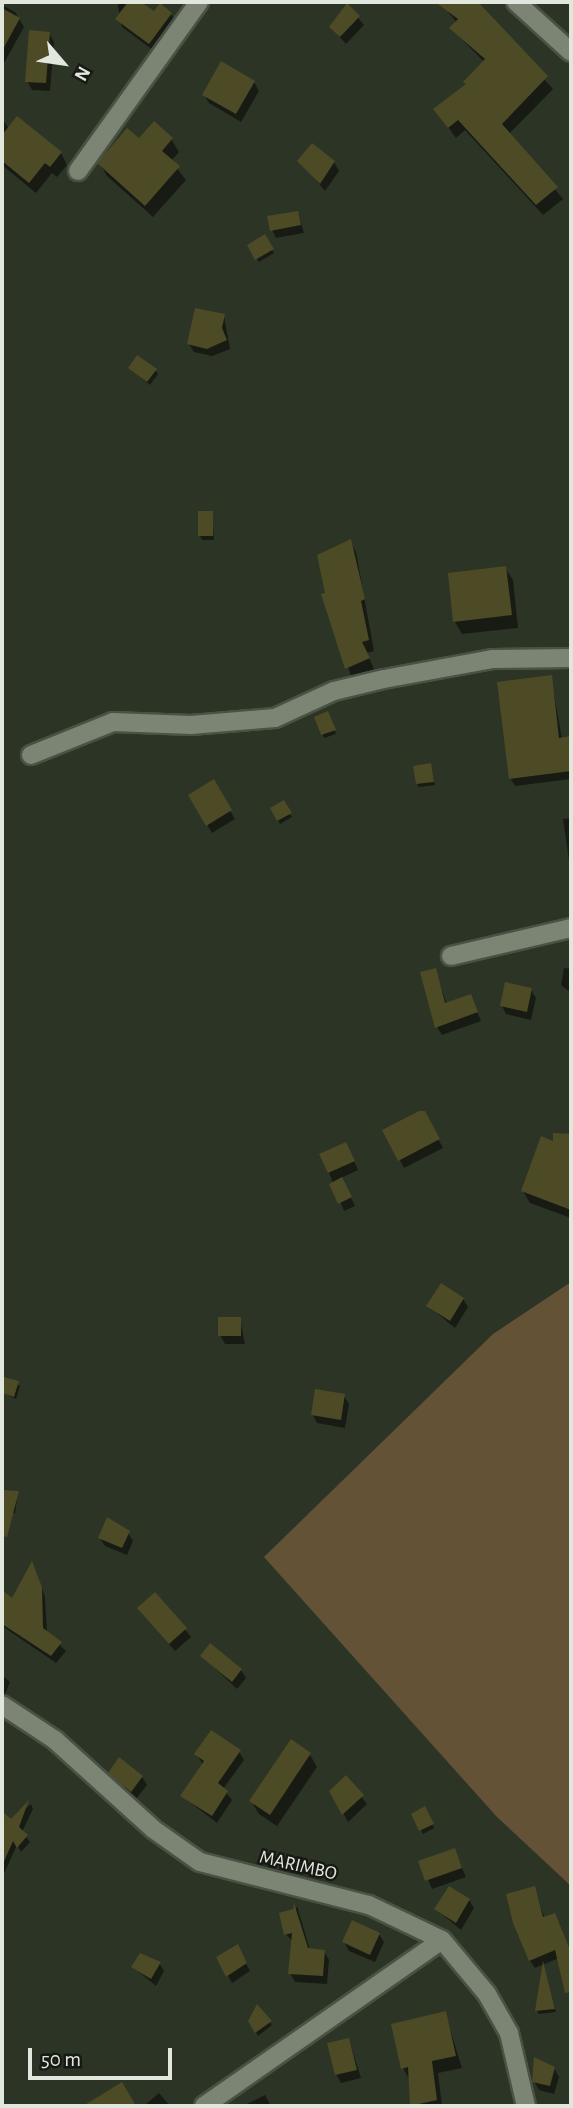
<!DOCTYPE html>
<html>
<head>
<meta charset="utf-8">
<style>
	body { margin:0 }
	#map { position:relative; width:573px; height:2108px; overflow:hidden; background:#2c3426; font-family:"Alegreya Sans",sans-serif }
	div>[style] { position:absolute }
	.green>* { inset:0; background:#645237 }
	.shadow>* { inset:0; background:#0007 }
	.building>* { inset:0; background:#4d4a26 }
	.roads { filter:drop-shadow(2px 0 #4a5145) drop-shadow(-2px 0 #4a5145) drop-shadow(0 2px #4a5145) drop-shadow(0 -2px #4a5145) }
	.street>* { height:18px; margin:-9px; padding:0 9px; transform-origin:9px; border-radius:9px; background:#7c8574 }
	span { translate:-50% -50%; white-space:nowrap; text-align:center; line-height:1.15; -webkit-text-stroke:5px #171a14; paint-order:stroke }
	.street-label { font-size:19px; color:#e2e7de }
	.frame { position:absolute; inset:0; border:4px solid #e2e7de; pointer-events:none }
	.north { position:absolute; left:28px; top:28px; width:70px; height:70px; -webkit-text-stroke:5px #171a14; paint-order:stroke; rotate:119deg; font-size:19px; font-weight:700; line-height:28px; text-align:center; color:#e2e7de }
	.north::after { content:''; display:block; margin:auto; width:24px; height:32px; background:#e2e7de; clip-path:polygon(50% 0,100% 100%,50% 72%,0 100%) }
	.scale { position:absolute; left:28px; top:2048px; width:144px; height:32px; box-sizing:border-box; border:4px solid #e2e7de; border-top:0; padding-left:9px; font-size:21px; line-height:24px; white-space:nowrap; color:#e2e7de; -webkit-text-stroke:5px #171a14; paint-order:stroke }
</style>
</head>
<body>
<div id="map">
	<div class="green">
		<div style="clip-path:polygon(571px 1282px,571px 1886px,497px 1817px,264px 1557px,493px 1334px)"></div>
	</div>
	<div class="shadow">
		<div style="clip-path:polygon(117px 2px,138px 2px,154px 14px,171px 14px,176px 22px,154px 51px,122px 27px)"></div>
		<div style="clip-path:polygon(451px 2px,475px 2px,553px 89px,509px 134px,563px 199px,543px 215px,465px 130px,456px 138px,435px 109px,467px 85px,484px 62px,452px 29px,457px 23px,445px 8px)"></div>
		<div style="clip-path:polygon(2px 5px,15px 12px,24px 27px,3px 65px)"></div>
		<div style="clip-path:polygon(348px 6px,364px 25px,346px 44px,331px 27px)"></div>
		<div style="clip-path:polygon(49px 33px,54px 42px,50px 91px,32px 90px,27px 81px)"></div>
		<div style="clip-path:polygon(254px 82px,259px 91px,241px 122px,209px 103px,204px 95px)"></div>
		<div style="clip-path:polygon(2px 118px,9px 129px,17px 119px,61px 153px,67px 165px,57px 177px,52px 173px,36px 193px,2px 165px)"></div>
		<div style="clip-path:polygon(171px 139px,179px 152px,171px 161px,186px 180px,153px 217px,107px 176px,100px 164px,139px 140px)"></div>
		<div style="clip-path:polygon(300px 161px,334px 162px,339px 171px,325px 191px)"></div>
		<div style="clip-path:polygon(298px 213px,304px 233px,276px 238px,272px 230px)"></div>
		<div style="clip-path:polygon(264px 236px,274px 253px,259px 262px,249px 245px)"></div>
		<div style="clip-path:polygon(224px 316px,230px 349px,212px 356px,194px 352px,189px 344px)"></div>
		<div style="clip-path:polygon(130px 368px,156px 371px,158px 374px,150px 385px)"></div>
		<div style="clip-path:polygon(212px 512px,214px 540px,202px 540px,200px 536px)"></div>
		<div style="clip-path:polygon(350px 541px,356px 552px,374px 651px,367px 653px,374px 669px,352px 679px,323px 595px,327px 594px,333px 547px)"></div>
		<div style="clip-path:polygon(505px 568px,513px 580px,518px 628px,462px 634px,455px 622px,450px 574px)"></div>
		<div style="clip-path:polygon(551px 677px,562px 739px,571px 738px,571px 779px,515px 786px,510px 778px)"></div>
		<div style="clip-path:polygon(330px 717px,336px 734px,324px 738px,316px 718px)"></div>
		<div style="clip-path:polygon(430px 765px,435px 785px,419px 787px,417px 784px)"></div>
		<div style="clip-path:polygon(213px 782px,235px 819px,212px 833px,190px 796px)"></div>
		<div style="clip-path:polygon(283px 802px,292px 817px,280px 824px,272px 809px)"></div>
		<div style="clip-path:polygon(571px 818px,571px 874px,563px 819px)"></div>
		<div style="clip-path:polygon(564px 968px,571px 969px,571px 993px,561px 985px)"></div>
		<div style="clip-path:polygon(435px 970px,447px 1005px,470px 996px,481px 1021px,442px 1035px,437px 1027px)"></div>
		<div style="clip-path:polygon(531px 990px,536px 998px,531px 1020px,506px 1014px,502px 1006px)"></div>
		<div style="clip-path:polygon(429px 1122px,443px 1148px,404px 1168px,385px 1131px)"></div>
		<div style="clip-path:polygon(555px 1135px,571px 1136px,571px 1218px,530px 1203px,523px 1191px,554px 1143px)"></div>
		<div style="clip-path:polygon(350px 1152px,358px 1170px,341px 1178px,355px 1206px,344px 1211px,322px 1155px)"></div>
		<div style="clip-path:polygon(463px 1299px,468px 1307px,455px 1328px,428px 1306px)"></div>
		<div style="clip-path:polygon(240px 1319px,245px 1344px,225px 1344px,220px 1335px)"></div>
		<div style="clip-path:polygon(5px 1379px,20px 1386px,16px 1399px,2px 1392px)"></div>
		<div style="clip-path:polygon(344px 1396px,349px 1404px,345px 1428px,317px 1423px,312px 1414px)"></div>
		<div style="clip-path:polygon(2px 1492px,18px 1493px,15px 1513px,2px 1511px)"></div>
		<div style="clip-path:polygon(128px 1533px,133px 1541px,127px 1555px,105px 1546px,100px 1538px)"></div>
		<div style="clip-path:polygon(36px 1571px,45px 1597px,47px 1633px,66px 1651px,56px 1663px,2px 1626px,2px 1592px,13px 1601px)"></div>
		<div style="clip-path:polygon(155px 1594px,191px 1637px,175px 1651px,139px 1609px)"></div>
		<div style="clip-path:polygon(202px 1656px,241px 1670px,246px 1678px,237px 1689px)"></div>
		<div style="clip-path:polygon(2px 1675px,10px 1682px,5px 1694px,2px 1693px)"></div>
		<div style="clip-path:polygon(239px 1752px,244px 1760px,223px 1789px,232px 1800px,217px 1823px,182px 1796px,203px 1764px,196px 1754px)"></div>
		<div style="clip-path:polygon(310px 1755px,317px 1767px,277px 1826px,259px 1814px,251px 1801px)"></div>
		<div style="clip-path:polygon(110px 1773px,142px 1777px,147px 1785px,136px 1799px)"></div>
		<div style="clip-path:polygon(346px 1778px,367px 1804px,348px 1822px,331px 1791px)"></div>
		<div style="clip-path:polygon(31px 1804px,33px 1809px,22px 1832px,30px 1842px,21px 1852px,17px 1845px,2px 1878px,2px 1831px,6px 1827px,2px 1814px,10px 1822px)"></div>
		<div style="clip-path:polygon(425px 1809px,434px 1828px,423px 1834px,413px 1815px)"></div>
		<div style="clip-path:polygon(454px 1850px,466px 1877px,432px 1889px,421px 1862px)"></div>
		<div style="clip-path:polygon(534px 1888px,545px 1919px,559px 1923px,571px 1953px,568px 1988px,559px 1958px,535px 1968px,530px 1961px,508px 1895px)"></div>
		<div style="clip-path:polygon(469px 1900px,474px 1908px,461px 1930px,436px 1909px)"></div>
		<div style="clip-path:polygon(297px 1906px,310px 1950px,324px 1951px,329px 1960px,327px 1984px,295px 1982px,290px 1973px,293px 1942px,286px 1934px)"></div>
		<div style="clip-path:polygon(379px 1934px,384px 1942px,375px 1962px,349px 1951px,344px 1942px)"></div>
		<div style="clip-path:polygon(241px 1954px,250px 1971px,232px 1983px,218px 1958px)"></div>
		<div style="clip-path:polygon(159px 1963px,164px 1971px,156px 1986px,133px 1967px)"></div>
		<div style="clip-path:polygon(544px 1967px,556px 2012px,539px 2014px,537px 2011px)"></div>
		<div style="clip-path:polygon(445px 2013px,462px 2068px,438px 2073px,442px 2106px,412px 2106px,410px 2081px,403px 2068px)"></div>
		<div style="clip-path:polygon(250px 2021px,270px 2022px,272px 2025px,258px 2036px)"></div>
		<div style="clip-path:polygon(349px 2040px,361px 2078px,341px 2083px,336px 2074px)"></div>
		<div style="clip-path:polygon(554px 2068px,559px 2077px,554px 2094px,539px 2090px,534px 2081px)"></div>
		<div style="clip-path:polygon(159px 2093px,170px 2106px,144px 2106px)"></div>
		<div style="clip-path:polygon(265px 2095px,271px 2106px,248px 2106px,247px 2104px)"></div>
	</div>
	<div class="building">
		<div style="clip-path:polygon(128px 2px,141px 2px,154px 11px,160px 3px,172px 13px,149px 44px,115px 19px)"></div>
		<div style="clip-path:polygon(435px 2px,478px 2px,548px 76px,502px 124px,558px 187px,536px 205px,458px 120px,448px 128px,433px 109px,466px 84px,463px 82px,485px 59px,449px 28px,458px 19px)"></div>
		<div style="clip-path:polygon(347px 3px,360px 16px,340px 37px,329px 27px)"></div>
		<div style="clip-path:polygon(2px 8px,20px 18px,2px 51px)"></div>
		<div style="clip-path:polygon(29px 30px,50px 32px,46px 83px,25px 82px)"></div>
		<div style="clip-path:polygon(221px 61px,255px 81px,236px 114px,202px 95px)"></div>
		<div style="clip-path:polygon(17px 116px,62px 152px,50px 167px,45px 163px,29px 183px,2px 161px,2px 135px)"></div>
		<div style="clip-path:polygon(154px 121px,173px 138px,162px 151px,180px 166px,145px 206px,97px 163px,127px 128px,139px 138px)"></div>
		<div style="clip-path:polygon(312px 143px,335px 161px,320px 184px,297px 161px)"></div>
		<div style="clip-path:polygon(298px 211px,301px 225px,270px 231px,267px 216px)"></div>
		<div style="clip-path:polygon(265px 234px,274px 249px,255px 260px,247px 245px)"></div>
		<div style="clip-path:polygon(195px 308px,225px 314px,222px 328px,227px 340px,207px 349px,187px 344px)"></div>
		<div style="clip-path:polygon(137px 355px,157px 369px,147px 382px,128px 368px)"></div>
		<div style="clip-path:polygon(198px 511px,213px 511px,213px 536px,198px 536px)"></div>
		<div style="clip-path:polygon(351px 539px,365px 599px,361px 601px,369px 640px,362px 642px,370px 658px,345px 669px,321px 594px,325px 593px,317px 555px)"></div>
		<div style="clip-path:polygon(506px 566px,512px 615px,453px 622px,448px 573px)"></div>
		<div style="clip-path:polygon(552px 675px,559px 738px,571px 736px,571px 771px,509px 779px,497px 682px)"></div>
		<div style="clip-path:polygon(328px 711px,336px 730px,321px 735px,314px 717px)"></div>
		<div style="clip-path:polygon(431px 763px,434px 782px,416px 784px,413px 766px)"></div>
		<div style="clip-path:polygon(214px 779px,232px 810px,206px 826px,188px 795px)"></div>
		<div style="clip-path:polygon(284px 800px,292px 813px,277px 821px,270px 808px)"></div>
		<div style="clip-path:polygon(436px 968px,445px 1003px,471px 994px,478px 1012px,435px 1028px,420px 972px)"></div>
		<div style="clip-path:polygon(505px 982px,532px 988px,527px 1012px,500px 1006px)"></div>
		<div style="clip-path:polygon(419px 1111px,425px 1111px,440px 1139px,398px 1161px,382px 1130px)"></div>
		<div style="clip-path:polygon(553px 1133px,571px 1134px,571px 1210px,521px 1191px,541px 1136px,553px 1141px)"></div>
		<div style="clip-path:polygon(346px 1142px,355px 1161px,328px 1173px,319px 1154px)"></div>
		<div style="clip-path:polygon(342px 1177px,352px 1197px,338px 1204px,329px 1184px)"></div>
		<div style="clip-path:polygon(441px 1283px,464px 1298px,450px 1321px,426px 1306px)"></div>
		<div style="clip-path:polygon(218px 1317px,241px 1317px,241px 1336px,218px 1336px)"></div>
		<div style="clip-path:polygon(4px 1377px,19px 1381px,14px 1397px,2px 1393px)"></div>
		<div style="clip-path:polygon(315px 1389px,345px 1394px,341px 1420px,311px 1415px)"></div>
		<div style="clip-path:polygon(2px 1490px,19px 1491px,7px 1537px,2px 1536px)"></div>
		<div style="clip-path:polygon(107px 1517px,130px 1531px,122px 1548px,98px 1538px)"></div>
		<div style="clip-path:polygon(32px 1561px,42px 1587px,43px 1628px,62px 1642px,51px 1656px,2px 1624px,2px 1590px,12px 1598px)"></div>
		<div style="clip-path:polygon(155px 1592px,187px 1628px,169px 1644px,137px 1608px)"></div>
		<div style="clip-path:polygon(210px 1643px,242px 1669px,232px 1682px,200px 1656px)"></div>
		<div style="clip-path:polygon(211px 1730px,241px 1750px,218px 1783px,228px 1791px,212px 1816px,180px 1796px,204px 1761px,194px 1754px)"></div>
		<div style="clip-path:polygon(291px 1739px,311px 1753px,270px 1815px,249px 1801px)"></div>
		<div style="clip-path:polygon(119px 1757px,143px 1776px,131px 1792px,108px 1773px)"></div>
		<div style="clip-path:polygon(346px 1775px,364px 1795px,342px 1815px,329px 1791px)"></div>
		<div style="clip-path:polygon(29px 1800px,19px 1827px,28px 1835px,17px 1848px,13px 1841px,2px 1866px,2px 1811px,11px 1819px)"></div>
		<div style="clip-path:polygon(425px 1806px,434px 1824px,419px 1831px,411px 1814px)"></div>
		<div style="clip-path:polygon(455px 1848px,462px 1868px,425px 1881px,418px 1861px)"></div>
		<div style="clip-path:polygon(449px 1886px,470px 1899px,456px 1923px,434px 1909px)"></div>
		<div style="clip-path:polygon(535px 1886px,543px 1917px,555px 1913px,571px 1952px,571px 1992px,565px 1993px,555px 1950px,529px 1961px,513px 1923px,506px 1894px)"></div>
		<div style="clip-path:polygon(294px 1903px,308px 1948px,325px 1950px,323px 1976px,288px 1974px,292px 1933px,284px 1935px,279px 1913px,293px 1909px)"></div>
		<div style="clip-path:polygon(352px 1920px,380px 1933px,370px 1955px,342px 1942px)"></div>
		<div style="clip-path:polygon(238px 1944px,247px 1963px,226px 1977px,216px 1957px)"></div>
		<div style="clip-path:polygon(140px 1953px,161px 1962px,151px 1979px,131px 1967px)"></div>
		<div style="clip-path:polygon(543px 1961px,555px 2009px,535px 2011px)"></div>
		<div style="clip-path:polygon(257px 2004px,272px 2021px,255px 2033px,248px 2021px)"></div>
		<div style="clip-path:polygon(446px 2011px,456px 2056px,432px 2061px,437px 2100px,410px 2106px,408px 2067px,401px 2069px,391px 2024px)"></div>
		<div style="clip-path:polygon(349px 2038px,357px 2070px,335px 2075px,327px 2043px)"></div>
		<div style="clip-path:polygon(534px 2057px,555px 2067px,550px 2086px,532px 2082px)"></div>
		<div style="clip-path:polygon(122px 2082px,136px 2106px,83px 2106px)"></div>
	</div>
	<div class="roads">
		<div class="street">
			<div style="left:516px;top:2px;width:74px;rotate:42.3deg"></div>
			<div style="left:78px;top:171px;width:208px;rotate:-54.4deg"></div>
			<div style="left:31px;top:755px;width:88px;rotate:-21.9deg"></div>
			<div style="left:113px;top:722px;width:78px;rotate:2.2deg"></div>
			<div style="left:191px;top:725px;width:84px;rotate:-4.8deg"></div>
			<div style="left:275px;top:718px;width:65px;rotate:-24.6deg"></div>
			<div style="left:334px;top:691px;width:51px;rotate:-13.5deg"></div>
			<div style="left:384px;top:679px;width:111px;rotate:-10.4deg"></div>
			<div style="left:493px;top:659px;width:78px;rotate:-0.7deg"></div>
			<div style="left:451px;top:956px;width:123px;rotate:-13.1deg"></div>
			<div style="left:2px;top:1705px;width:64px;rotate:33.4deg"></div>
			<div style="left:55px;top:1740px;width:132px;rotate:42.2deg"></div>
			<div style="left:153px;top:1829px;width:57px;rotate:35.1deg"></div>
			<div style="left:200px;top:1862px;width:174px;rotate:14.3deg"></div>
			<div style="left:369px;top:1905px;width:81px;rotate:25.6deg"></div>
			<div style="left:442px;top:1940px;width:70px;rotate:50.2deg"></div>
			<div style="left:487px;top:1994px;width:45px;rotate:60.6deg"></div>
			<div style="left:509px;top:2033px;width:75px;rotate:76.9deg"></div>
			<div style="left:204px;top:2106px;width:290px;rotate:-34.9deg"></div>
		</div>
	</div>
	<div class="street-label">
		<span style="left:298px;top:1866px;rotate:13deg">MARIMBO</span>
	</div>
	<div class="frame"></div>
	<div class="north">N</div>
	<div class="scale">50 m</div>
</div>
</body>
</html>
